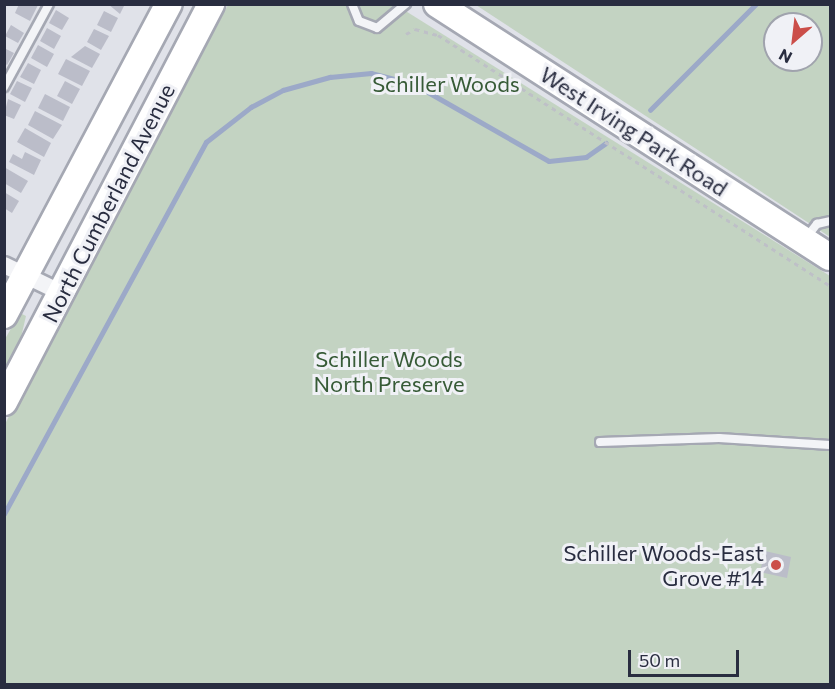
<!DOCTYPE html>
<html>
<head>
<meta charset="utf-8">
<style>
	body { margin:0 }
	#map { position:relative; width:835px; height:689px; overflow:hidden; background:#e0e2e9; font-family:Commissioner,sans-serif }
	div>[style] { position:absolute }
	.green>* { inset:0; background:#c3d3c2 }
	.stream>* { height:4.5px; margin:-2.25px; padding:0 2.25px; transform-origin:2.25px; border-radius:2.25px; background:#9ca9c8 }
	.building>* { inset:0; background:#bbbdc9 }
	.path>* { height:3px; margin-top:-1.5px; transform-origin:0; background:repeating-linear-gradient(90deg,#bec0c7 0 4.5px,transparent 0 9px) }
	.roads { filter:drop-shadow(2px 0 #a5a8b3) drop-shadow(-2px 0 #a5a8b3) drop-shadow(0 2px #a5a8b3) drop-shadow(0 -2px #a5a8b3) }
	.lane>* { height:8px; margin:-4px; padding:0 4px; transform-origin:4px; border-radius:4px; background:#f3f4f7 }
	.street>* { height:16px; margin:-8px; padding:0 8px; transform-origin:8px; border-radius:8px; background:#f3f4f7 }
	.primary>* { height:26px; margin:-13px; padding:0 13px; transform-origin:13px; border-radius:13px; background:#fff }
	.dots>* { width:16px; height:16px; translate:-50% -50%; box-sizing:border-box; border:3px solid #f0f1f6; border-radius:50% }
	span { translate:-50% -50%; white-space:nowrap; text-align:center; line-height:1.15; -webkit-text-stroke:6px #f0f1f6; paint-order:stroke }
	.park-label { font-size:22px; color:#375b37 }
	.street-label { font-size:22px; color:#292d40 }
	.poi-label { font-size:22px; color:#292d40 }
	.right { translate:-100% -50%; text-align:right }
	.frame { position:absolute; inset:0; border:6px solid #292d40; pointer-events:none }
	.north { position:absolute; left:763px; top:12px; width:60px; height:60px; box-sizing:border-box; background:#f0f1f6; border:2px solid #a0a3ad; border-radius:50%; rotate:208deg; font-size:16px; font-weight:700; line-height:24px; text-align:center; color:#292d40 }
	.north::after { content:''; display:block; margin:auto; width:21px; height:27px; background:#cb4e49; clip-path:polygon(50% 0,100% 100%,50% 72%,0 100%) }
	.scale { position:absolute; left:628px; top:650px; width:111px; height:27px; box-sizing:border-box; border:3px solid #292d40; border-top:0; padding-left:8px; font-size:18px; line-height:21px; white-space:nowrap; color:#292d40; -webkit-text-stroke:4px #f0f1f6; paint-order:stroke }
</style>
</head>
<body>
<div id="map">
	<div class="green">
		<div style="clip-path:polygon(228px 5px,396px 5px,830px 276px,830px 684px,5px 684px,5px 424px)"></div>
		<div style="clip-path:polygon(evenodd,476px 5px,830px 5px,830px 237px,704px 154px,476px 5px,775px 24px,811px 24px,811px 60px,775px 60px,775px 24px)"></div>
		<div style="clip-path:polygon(20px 313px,26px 316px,19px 346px,5px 378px,5px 339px)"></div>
	</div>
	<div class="stream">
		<div style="left:650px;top:110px;width:150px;rotate:-45deg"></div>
		<div style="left:4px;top:514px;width:423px;rotate:-61.5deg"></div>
		<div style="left:206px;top:142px;width:57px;rotate:-37.9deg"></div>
		<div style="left:251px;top:107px;width:36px;rotate:-28deg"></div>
		<div style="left:283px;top:90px;width:49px;rotate:-15.5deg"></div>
		<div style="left:330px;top:77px;width:41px;rotate:-5.6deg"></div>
		<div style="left:371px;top:73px;width:44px;rotate:14.3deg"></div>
		<div style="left:414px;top:84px;width:155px;rotate:29.7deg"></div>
		<div style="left:549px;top:161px;width:37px;rotate:-6deg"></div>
		<div style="left:586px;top:157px;width:24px;rotate:-35deg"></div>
	</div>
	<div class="building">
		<div style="clip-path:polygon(19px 4px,38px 5px,30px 21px,15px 13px)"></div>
		<div style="clip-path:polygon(108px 4px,125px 4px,120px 14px)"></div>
		<div style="clip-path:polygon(56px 10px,69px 18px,62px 30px,49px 23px)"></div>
		<div style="clip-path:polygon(104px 11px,118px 18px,111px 32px,97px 25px)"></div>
		<div style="clip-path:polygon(11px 25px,24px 33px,18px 43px,5px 36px)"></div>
		<div style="clip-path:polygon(47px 28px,61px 36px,54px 49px,40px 41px)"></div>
		<div style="clip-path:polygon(94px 29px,109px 36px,101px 50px,87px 42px)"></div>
		<div style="clip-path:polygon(38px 45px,54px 54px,47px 67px,31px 58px)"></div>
		<div style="clip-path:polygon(85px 46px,100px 54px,92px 68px,71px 57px)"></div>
		<div style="clip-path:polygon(4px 48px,14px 53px,7px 65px,4px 63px)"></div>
		<div style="clip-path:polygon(66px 59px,90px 71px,82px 86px,58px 74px)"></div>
		<div style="clip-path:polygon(28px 63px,41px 70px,34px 84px,20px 77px)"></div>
		<div style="clip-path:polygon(17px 81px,32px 88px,25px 102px,10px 94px)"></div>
		<div style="clip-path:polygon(65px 81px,80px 89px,72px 104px,57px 96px)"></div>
		<div style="clip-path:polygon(45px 94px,70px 107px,63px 121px,38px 108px)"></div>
		<div style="clip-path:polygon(8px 99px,21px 105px,14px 119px,4px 115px)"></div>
		<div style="clip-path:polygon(35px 111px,62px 125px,53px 139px,28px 125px)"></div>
		<div style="clip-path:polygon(25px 128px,51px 143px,44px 157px,17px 142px)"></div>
		<div style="clip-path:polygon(25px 152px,41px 160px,34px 175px,9px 162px,13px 154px,22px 159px)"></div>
		<div style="clip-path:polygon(4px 167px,28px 181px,21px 193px,4px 183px)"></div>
		<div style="clip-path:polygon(4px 192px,19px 201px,12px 213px,4px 208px)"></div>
		<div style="clip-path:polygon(765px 551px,791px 557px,787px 578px,760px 572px)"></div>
	</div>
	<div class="path">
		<div style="left:406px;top:34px;width:10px;rotate:-29deg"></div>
		<div style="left:415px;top:29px;width:24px;rotate:15deg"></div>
		<div style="left:438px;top:35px;width:465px;rotate:32.6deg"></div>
	</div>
	<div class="roads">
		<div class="lane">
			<div style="left:352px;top:4px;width:18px;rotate:68deg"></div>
			<div style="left:359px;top:21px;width:19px;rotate:21deg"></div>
			<div style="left:377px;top:28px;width:38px;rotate:-40deg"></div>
			<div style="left:4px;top:87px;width:94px;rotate:-61.5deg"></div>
			<div style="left:806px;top:238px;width:18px;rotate:-52deg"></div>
			<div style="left:817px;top:224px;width:13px;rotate:-13deg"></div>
			<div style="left:600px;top:442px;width:119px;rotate:-1.9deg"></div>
			<div style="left:719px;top:438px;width:111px;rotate:3.6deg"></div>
		</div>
		<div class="street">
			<div style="left:4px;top:265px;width:64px;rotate:25.8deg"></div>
		</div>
		<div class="primary">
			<div style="left:437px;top:4px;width:467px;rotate:32.8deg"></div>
			<div style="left:4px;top:315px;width:352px;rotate:-62.1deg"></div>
			<div style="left:4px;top:402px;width:449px;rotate:-62.5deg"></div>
		</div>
	</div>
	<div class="dots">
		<div style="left:776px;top:565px;background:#cb4e49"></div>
	</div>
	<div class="park-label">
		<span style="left:446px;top:84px">Schiller Woods</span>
		<span style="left:389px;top:371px">Schiller Woods<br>North Preserve</span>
	</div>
	<div class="street-label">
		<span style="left:634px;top:131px;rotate:33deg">West Irving Park Road</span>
		<span style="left:108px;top:203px;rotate:-63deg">North Cumberland Avenue</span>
	</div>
	<div class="poi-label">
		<span class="right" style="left:764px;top:565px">Schiller Woods-East<br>Grove #14</span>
	</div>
	<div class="frame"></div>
	<div class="north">N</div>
	<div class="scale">50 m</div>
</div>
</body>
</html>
